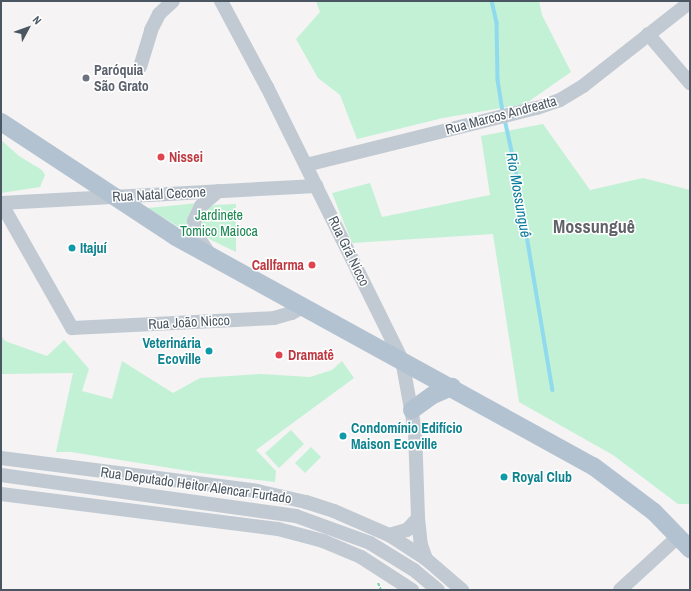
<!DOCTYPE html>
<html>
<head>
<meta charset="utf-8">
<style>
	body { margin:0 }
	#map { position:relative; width:691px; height:591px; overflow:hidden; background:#f5f3f3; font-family:"Archivo Narrow",sans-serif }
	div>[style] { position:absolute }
	.green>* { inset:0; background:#c3f1d5 }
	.stream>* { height:3.5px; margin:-1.75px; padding:0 1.75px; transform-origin:1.75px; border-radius:1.75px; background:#90daee }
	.path>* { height:2px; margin-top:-1px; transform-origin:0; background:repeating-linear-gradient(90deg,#7ad0a6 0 3px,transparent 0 5px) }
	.minor>* { height:14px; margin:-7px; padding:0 7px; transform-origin:7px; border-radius:7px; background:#c1cad2 }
	.major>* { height:18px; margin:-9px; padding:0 9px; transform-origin:9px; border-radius:9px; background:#b3c2d1 }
	.dots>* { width:11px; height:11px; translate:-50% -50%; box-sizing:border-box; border:2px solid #fff; border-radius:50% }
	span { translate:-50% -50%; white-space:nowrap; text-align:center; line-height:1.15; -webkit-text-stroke:3px #fff; paint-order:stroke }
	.worship-label { font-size:14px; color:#5b616d; font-weight:700 }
	.left { translate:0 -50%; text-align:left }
	.street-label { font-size:14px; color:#4a5661 }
	.health-label { font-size:14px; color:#be3a42; font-weight:700 }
	.right { translate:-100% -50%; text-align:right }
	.park-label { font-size:14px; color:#17864f }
	.culture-label { font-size:14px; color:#0d838f; font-weight:700 }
	.water-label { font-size:15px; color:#0c7c9b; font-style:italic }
	.district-label { font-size:18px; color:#5f6368; font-weight:700 }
	.frame { position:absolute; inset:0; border:2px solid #4a5661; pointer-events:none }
	.north { position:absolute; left:8px; top:8px; width:40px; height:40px; -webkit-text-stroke:3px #fff; paint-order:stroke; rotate:49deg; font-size:11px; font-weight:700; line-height:16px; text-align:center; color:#4a5661 }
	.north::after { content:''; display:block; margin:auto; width:14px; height:18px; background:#4a5661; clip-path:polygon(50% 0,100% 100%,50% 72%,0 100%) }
</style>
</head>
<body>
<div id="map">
	<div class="green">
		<div style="clip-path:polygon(316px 1px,539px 1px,542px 15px,571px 72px,525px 104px,443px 118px,357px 139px,340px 95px,318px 78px,296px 39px,320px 12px)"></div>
		<div style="clip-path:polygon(543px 124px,590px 190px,643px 178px,690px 190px,690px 504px,678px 504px,613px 455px,519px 402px,493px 234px,352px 243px,332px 193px,370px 183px,382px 217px,490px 195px,481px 136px)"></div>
		<div style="clip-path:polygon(1px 140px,19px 156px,42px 170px,45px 175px,40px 187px,1px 193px)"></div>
		<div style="clip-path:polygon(198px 203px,190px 220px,190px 234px,148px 208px)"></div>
		<div style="clip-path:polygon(236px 204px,236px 252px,209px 239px,202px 231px,200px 224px,202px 216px,208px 208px,214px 205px)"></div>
		<div style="clip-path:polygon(1px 335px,5px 341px,47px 356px,64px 340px,89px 369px,82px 391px,112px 399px,122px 361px,173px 393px,200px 378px,261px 374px,310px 377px,332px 370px,342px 361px,354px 378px,256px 450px,276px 471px,275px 482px,201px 473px,71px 452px,56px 452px,73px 373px,1px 374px)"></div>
		<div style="clip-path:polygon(291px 430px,304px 444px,279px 468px,265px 453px)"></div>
		<div style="clip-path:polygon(311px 447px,321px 457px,305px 473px,295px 463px)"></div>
	</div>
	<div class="stream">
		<div style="left:492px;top:1px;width:22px;rotate:77deg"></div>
		<div style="left:497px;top:22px;width:58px;rotate:89deg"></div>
		<div style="left:498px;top:80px;width:33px;rotate:81deg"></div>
		<div style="left:505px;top:119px;width:52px;rotate:77.8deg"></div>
		<div style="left:516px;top:170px;width:223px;rotate:80.5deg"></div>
	</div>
	<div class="path">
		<div style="left:378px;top:583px;width:8px;rotate:67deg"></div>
	</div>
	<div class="minor">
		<div style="left:221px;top:1px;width:98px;rotate:61.9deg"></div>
		<div style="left:267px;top:87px;width:305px;rotate:63.7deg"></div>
		<div style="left:402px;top:360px;width:72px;rotate:79.6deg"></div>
		<div style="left:415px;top:431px;width:87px;rotate:88deg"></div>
		<div style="left:418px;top:518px;width:27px;rotate:84deg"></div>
		<div style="left:421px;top:545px;width:15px;rotate:70deg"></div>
		<div style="left:648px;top:34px;width:65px;rotate:49.4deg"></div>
		<div style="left:140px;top:67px;width:39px;rotate:-73deg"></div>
		<div style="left:151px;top:30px;width:18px;rotate:-63deg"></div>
		<div style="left:159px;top:14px;width:19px;rotate:-43deg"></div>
		<div style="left:306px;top:165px;width:238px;rotate:-13.9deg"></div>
		<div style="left:537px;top:108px;width:24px;rotate:-19deg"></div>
		<div style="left:560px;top:100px;width:27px;rotate:-31deg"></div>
		<div style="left:583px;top:86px;width:136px;rotate:-38.1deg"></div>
		<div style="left:1px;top:203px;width:144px;rotate:60.4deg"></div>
		<div style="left:72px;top:328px;width:202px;rotate:-2.8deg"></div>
		<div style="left:274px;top:318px;width:19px;rotate:-16deg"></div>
		<div style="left:292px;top:313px;width:13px;rotate:-29deg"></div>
		<div style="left:1px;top:203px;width:316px;rotate:-3.1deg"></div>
		<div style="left:210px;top:255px;width:22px;rotate:-124deg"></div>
		<div style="left:198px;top:237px;width:16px;rotate:-104deg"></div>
		<div style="left:194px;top:221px;width:17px;rotate:-65deg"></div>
		<div style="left:201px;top:206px;width:23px;rotate:-41deg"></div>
		<div style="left:1px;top:458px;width:258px;rotate:7.3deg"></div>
		<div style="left:257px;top:491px;width:50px;rotate:12.7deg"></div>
		<div style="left:306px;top:502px;width:29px;rotate:18deg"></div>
		<div style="left:334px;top:511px;width:60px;rotate:23.6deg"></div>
		<div style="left:389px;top:535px;width:44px;rotate:33deg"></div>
		<div style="left:426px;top:559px;width:48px;rotate:40.7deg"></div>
		<div style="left:1px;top:475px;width:298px;rotate:7.9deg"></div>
		<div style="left:296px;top:516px;width:79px;rotate:20deg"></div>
		<div style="left:370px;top:543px;width:52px;rotate:31.5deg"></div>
		<div style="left:414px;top:570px;width:31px;rotate:40deg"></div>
		<div style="left:1px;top:494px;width:279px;rotate:7.2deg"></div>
		<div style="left:278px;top:529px;width:47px;rotate:14.9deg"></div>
		<div style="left:323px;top:541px;width:41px;rotate:22.8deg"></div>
		<div style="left:361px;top:557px;width:61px;rotate:32.9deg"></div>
		<div style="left:389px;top:535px;width:19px;rotate:-16deg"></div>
		<div style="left:407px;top:530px;width:16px;rotate:-47deg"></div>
		<div style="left:620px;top:590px;width:80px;rotate:-42.5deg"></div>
	</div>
	<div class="major">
		<div style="left:1px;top:122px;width:209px;rotate:33.3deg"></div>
		<div style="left:176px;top:237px;width:476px;rotate:28.8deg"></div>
		<div style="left:593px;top:466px;width:76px;rotate:37deg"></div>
		<div style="left:654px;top:512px;width:52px;rotate:45.8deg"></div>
		<div style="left:412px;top:410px;width:26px;rotate:-36deg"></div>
		<div style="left:433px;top:395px;width:21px;rotate:-23deg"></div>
	</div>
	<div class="dots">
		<div style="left:86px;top:78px;background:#6b7280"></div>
		<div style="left:161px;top:157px;background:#e0444e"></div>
		<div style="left:72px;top:248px;background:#0f9aa8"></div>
		<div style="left:312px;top:265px;background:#e0444e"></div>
		<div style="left:209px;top:351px;background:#0f9aa8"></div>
		<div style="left:279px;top:355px;background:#e0444e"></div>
		<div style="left:343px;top:436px;background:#0f9aa8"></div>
		<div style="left:504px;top:477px;background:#0f9aa8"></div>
	</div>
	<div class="worship-label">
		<span class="left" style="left:94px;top:78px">Paróquia<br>São Grato</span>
	</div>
	<div class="street-label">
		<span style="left:501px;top:115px;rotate:-15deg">Rua Marcos Andreatta</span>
		<span style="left:159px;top:194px;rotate:-3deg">Rua Natal Cecone</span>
		<span style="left:349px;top:251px;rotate:64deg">Rua Grã Nicco</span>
		<span style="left:189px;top:322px;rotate:-3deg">Rua João Nicco</span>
		<span style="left:196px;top:485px;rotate:8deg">Rua Deputado Heitor Alencar Furtado</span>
	</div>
	<div class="health-label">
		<span class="left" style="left:169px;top:157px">Nissei</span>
		<span class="right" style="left:304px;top:265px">Callfarma</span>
		<span class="left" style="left:288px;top:355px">Dramatê</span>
	</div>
	<div class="park-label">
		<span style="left:219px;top:223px">Jardinete<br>Tomico Maioca</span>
	</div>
	<div class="culture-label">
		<span class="left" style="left:80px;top:248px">Itajuí</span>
		<span class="right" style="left:201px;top:351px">Veterinária<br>Ecoville</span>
		<span class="left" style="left:351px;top:436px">Condomínio Edifício<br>Maison Ecoville</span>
		<span class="left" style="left:512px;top:477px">Royal Club</span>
	</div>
	<div class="water-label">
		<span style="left:519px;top:195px;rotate:80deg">Rio Mossunguê</span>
	</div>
	<div class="district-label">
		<span style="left:594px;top:227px">Mossunguê</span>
	</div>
	<div class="frame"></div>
	<div class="north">N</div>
</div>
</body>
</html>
